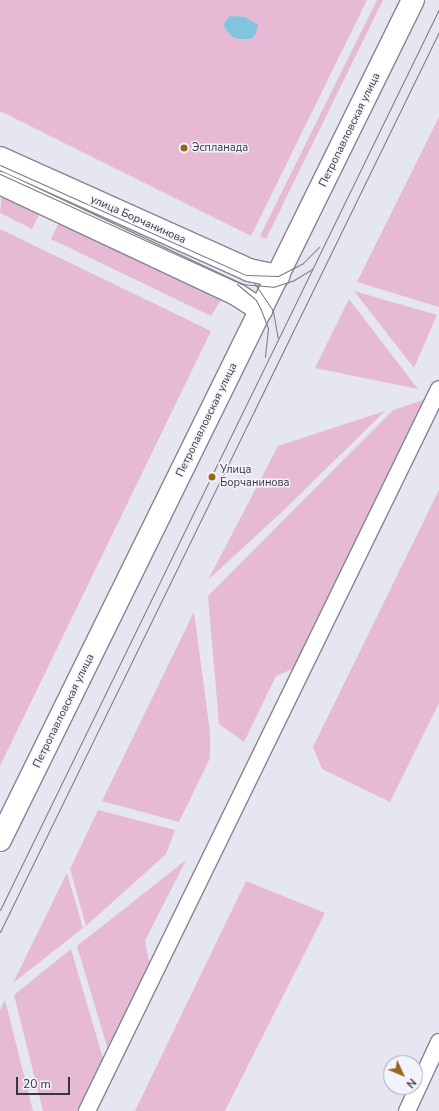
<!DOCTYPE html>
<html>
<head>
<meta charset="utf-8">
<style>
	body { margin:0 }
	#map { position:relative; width:439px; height:1111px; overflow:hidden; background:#e5e6f2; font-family:"Nunito Sans",sans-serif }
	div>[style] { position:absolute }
	.green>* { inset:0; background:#e6bad4 }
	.water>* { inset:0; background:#80c5dd }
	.roads { filter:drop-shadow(1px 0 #848590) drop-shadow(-1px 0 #848590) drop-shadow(0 1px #848590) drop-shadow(0 -1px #848590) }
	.street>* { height:16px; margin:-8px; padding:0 8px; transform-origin:8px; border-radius:8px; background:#fff }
	.secondary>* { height:22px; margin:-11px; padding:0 11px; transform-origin:11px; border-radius:11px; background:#fff }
	.tram>* { height:1px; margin:-0.5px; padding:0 0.5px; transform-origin:0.5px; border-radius:0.5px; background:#77787f }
	.dots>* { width:11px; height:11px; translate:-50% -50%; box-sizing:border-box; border:2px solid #f3f3fd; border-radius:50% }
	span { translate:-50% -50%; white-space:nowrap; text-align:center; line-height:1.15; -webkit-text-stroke:3px #f3f3fd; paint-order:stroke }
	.street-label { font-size:11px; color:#36363b }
	.poi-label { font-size:11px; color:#36363b }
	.left { translate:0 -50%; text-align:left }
	.north { position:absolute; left:383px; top:1055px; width:40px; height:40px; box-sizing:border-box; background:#f3f3fd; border:1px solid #a7a7af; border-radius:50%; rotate:134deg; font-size:11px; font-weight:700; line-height:16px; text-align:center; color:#36363b }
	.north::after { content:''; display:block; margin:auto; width:14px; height:18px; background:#99671a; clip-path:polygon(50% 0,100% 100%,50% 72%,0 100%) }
	.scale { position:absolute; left:16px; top:1077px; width:54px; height:18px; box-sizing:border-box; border:2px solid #36363b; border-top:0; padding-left:5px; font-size:12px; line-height:14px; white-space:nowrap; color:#36363b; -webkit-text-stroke:3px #f3f3fd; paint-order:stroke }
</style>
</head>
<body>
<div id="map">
	<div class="green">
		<div style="clip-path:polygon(0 0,367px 0,251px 236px,0 111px)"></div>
		<div style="clip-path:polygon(377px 0,383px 0,266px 239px,260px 236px)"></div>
		<div style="clip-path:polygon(439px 117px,439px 307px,357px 282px)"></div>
		<div style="clip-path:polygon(2px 192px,41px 211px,32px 229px,0 213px)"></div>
		<div style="clip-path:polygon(61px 218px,216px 292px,221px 300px,211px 316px,51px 239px)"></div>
		<div style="clip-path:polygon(0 229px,211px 331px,0 766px)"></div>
		<div style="clip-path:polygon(354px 291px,437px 315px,414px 368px)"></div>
		<div style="clip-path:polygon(349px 299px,418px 389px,315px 368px)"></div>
		<div style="clip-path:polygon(426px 399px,297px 667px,276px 676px,244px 742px,219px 724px,208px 596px,393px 410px)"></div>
		<div style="clip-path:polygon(385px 411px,285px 509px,208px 580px,278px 446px)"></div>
		<div style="clip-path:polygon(439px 490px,439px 703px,390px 802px,322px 769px,313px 747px)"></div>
		<div style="clip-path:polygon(194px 612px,210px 732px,210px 758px,179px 822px,102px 801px)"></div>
		<div style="clip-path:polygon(98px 810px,175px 830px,166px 854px,86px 926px,70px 869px)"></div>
		<div style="clip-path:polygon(186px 860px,145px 941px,150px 966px,109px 1053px,77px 946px)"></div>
		<div style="clip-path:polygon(67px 873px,83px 928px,13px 983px)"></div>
		<div style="clip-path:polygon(246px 881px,325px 913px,225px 1111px,135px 1111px)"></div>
		<div style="clip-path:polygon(71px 949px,104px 1062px,80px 1111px,43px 1111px,14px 995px)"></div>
		<div style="clip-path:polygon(5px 1000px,33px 1111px,0 1111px,0 1010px)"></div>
	</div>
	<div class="water">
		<div style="clip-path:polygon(230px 16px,245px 17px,258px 25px,256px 33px,251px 39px,239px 39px,231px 36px,223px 25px)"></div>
	</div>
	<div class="roads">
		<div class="street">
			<div style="left:87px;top:1111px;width:803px;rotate:-64.01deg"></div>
			<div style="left:407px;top:1111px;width:76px;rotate:-65.1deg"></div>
		</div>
		<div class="secondary">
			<div style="left:0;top:158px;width:273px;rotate:24.2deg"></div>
			<div style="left:249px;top:270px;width:30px;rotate:12deg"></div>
			<div style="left:0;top:183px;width:261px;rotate:25.2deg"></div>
			<div style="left:236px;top:294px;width:30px;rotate:33deg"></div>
			<div style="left:0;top:840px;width:936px;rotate:-63.82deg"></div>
		</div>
	</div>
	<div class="tram">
		<div style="left:0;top:165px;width:269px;rotate:24.1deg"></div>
		<div style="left:246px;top:275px;width:32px;rotate:2deg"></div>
		<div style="left:278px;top:276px;width:28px;rotate:-27deg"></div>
		<div style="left:303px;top:263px;width:23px;rotate:-45deg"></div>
		<div style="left:0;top:174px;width:265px;rotate:24.5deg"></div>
		<div style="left:241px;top:284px;width:32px;rotate:5deg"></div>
		<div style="left:273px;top:287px;width:22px;rotate:-18deg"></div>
		<div style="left:294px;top:280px;width:21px;rotate:-31deg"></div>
		<div style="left:237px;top:284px;width:25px;rotate:40deg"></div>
		<div style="left:256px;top:300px;width:11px;rotate:63deg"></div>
		<div style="left:261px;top:310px;width:19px;rotate:69deg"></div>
		<div style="left:268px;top:328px;width:29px;rotate:96deg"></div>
		<div style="left:255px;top:284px;width:32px;rotate:56deg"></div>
		<div style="left:273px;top:311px;width:27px;rotate:80deg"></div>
		<div style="left:0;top:910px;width:1002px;rotate:-64.02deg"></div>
		<div style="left:0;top:932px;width:1001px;rotate:-64deg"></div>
	</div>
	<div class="dots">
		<div style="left:184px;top:148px;background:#99671a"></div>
		<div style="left:212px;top:477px;background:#99671a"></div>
	</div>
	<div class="street-label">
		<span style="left:350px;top:130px;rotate:-64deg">Петропавловская улица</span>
		<span style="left:138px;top:220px;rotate:24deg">улица Борчанинова</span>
		<span style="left:207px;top:420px;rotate:-64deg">Петропавловская улица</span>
		<span style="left:64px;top:711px;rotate:-64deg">Петропавловская улица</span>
	</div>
	<div class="poi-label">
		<span class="left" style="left:192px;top:148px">Эспланада</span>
		<span class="left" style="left:220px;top:477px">Улица<br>Борчанинова</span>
	</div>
	<div class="north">N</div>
	<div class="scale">20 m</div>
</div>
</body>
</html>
